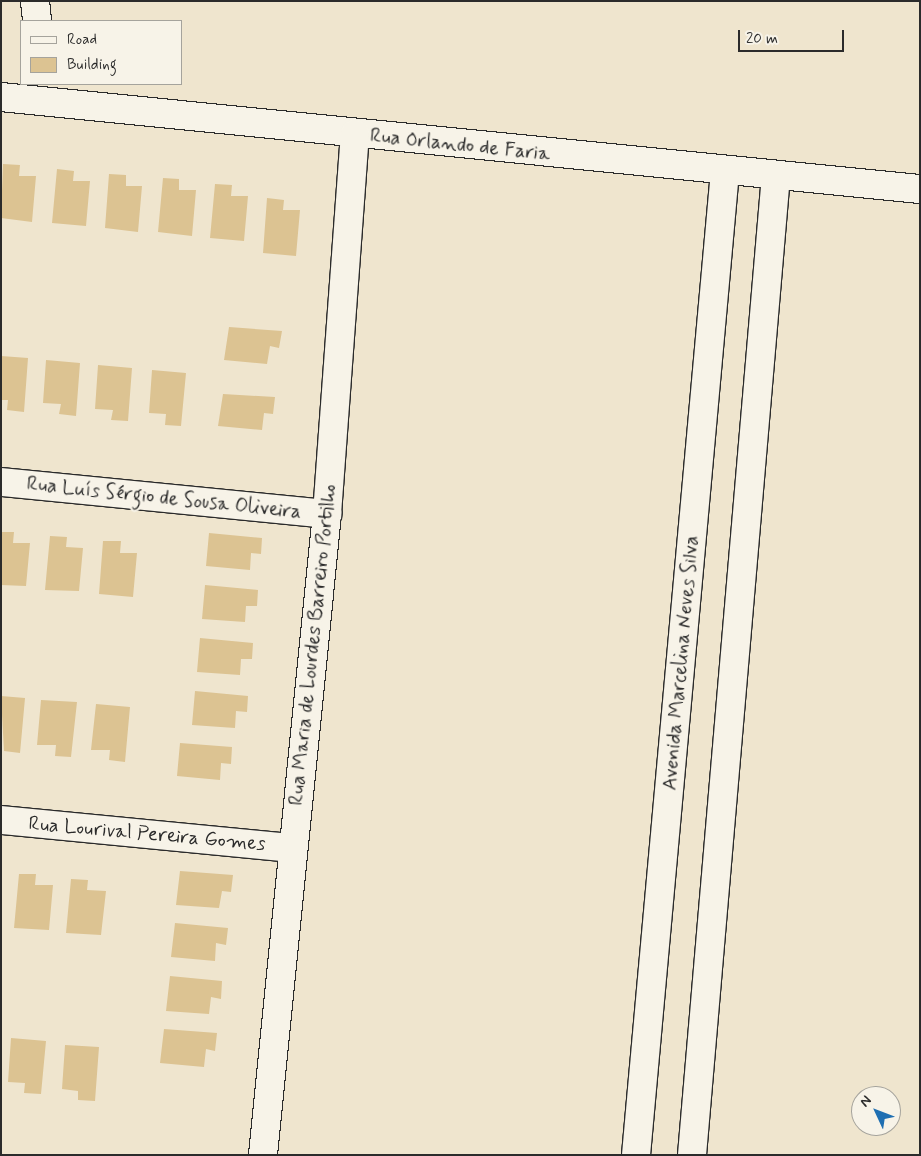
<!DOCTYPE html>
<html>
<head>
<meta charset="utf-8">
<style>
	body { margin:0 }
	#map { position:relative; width:921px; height:1156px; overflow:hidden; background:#efe5ce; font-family:Mynerve,sans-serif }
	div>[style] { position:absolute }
	.building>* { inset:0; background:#dcc392 }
	.roads { filter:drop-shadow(1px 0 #2b2b2b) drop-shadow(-1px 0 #2b2b2b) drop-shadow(0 1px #2b2b2b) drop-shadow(0 -1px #2b2b2b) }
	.minor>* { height:28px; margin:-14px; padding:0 14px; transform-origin:14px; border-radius:14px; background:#f7f3e8 }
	span { translate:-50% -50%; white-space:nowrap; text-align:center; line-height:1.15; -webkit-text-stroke:4.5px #f7f3e8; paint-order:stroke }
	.street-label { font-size:20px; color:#2b2b2b }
	.frame { position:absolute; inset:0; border:2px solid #2b2b2b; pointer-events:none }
	.legend { position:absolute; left:20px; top:20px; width:162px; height:65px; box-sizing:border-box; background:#f7f3e8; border:1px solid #a5a39c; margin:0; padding:6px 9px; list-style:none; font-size:15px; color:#2b2b2b }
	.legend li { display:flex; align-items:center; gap:10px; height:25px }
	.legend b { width:25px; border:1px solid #a5a39c }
	.north { position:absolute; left:851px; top:1086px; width:50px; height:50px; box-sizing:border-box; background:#f7f3e8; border:1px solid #a5a39c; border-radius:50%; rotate:313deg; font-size:14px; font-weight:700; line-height:20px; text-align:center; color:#2b2b2b }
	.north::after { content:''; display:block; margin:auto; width:18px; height:22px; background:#1f6fb2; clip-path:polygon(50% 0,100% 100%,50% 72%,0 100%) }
	.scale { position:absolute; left:738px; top:30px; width:106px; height:22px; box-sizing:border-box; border:2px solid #2b2b2b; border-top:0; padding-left:6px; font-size:15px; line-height:18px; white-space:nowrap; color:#2b2b2b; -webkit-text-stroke:4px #f7f3e8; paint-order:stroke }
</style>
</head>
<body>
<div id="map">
	<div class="building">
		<div style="clip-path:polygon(3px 164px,20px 165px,19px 176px,36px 176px,32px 222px,1px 218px)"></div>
		<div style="clip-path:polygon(57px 169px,74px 171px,73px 181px,90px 181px,86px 226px,52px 223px)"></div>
		<div style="clip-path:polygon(109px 174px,126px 175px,126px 186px,142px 186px,138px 232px,105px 228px)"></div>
		<div style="clip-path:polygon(163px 178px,179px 179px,179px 190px,196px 190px,192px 236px,158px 232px)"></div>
		<div style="clip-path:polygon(215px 184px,232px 185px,231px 196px,248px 196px,244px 241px,210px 238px)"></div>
		<div style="clip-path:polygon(267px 198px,284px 200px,283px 210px,300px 210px,296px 256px,263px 253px)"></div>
		<div style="clip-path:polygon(229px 327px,282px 331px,279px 348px,270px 346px,267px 364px,224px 360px)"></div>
		<div style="clip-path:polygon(1px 356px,28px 358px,24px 412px,7px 410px,8px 400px,1px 400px)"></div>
		<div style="clip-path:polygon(46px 360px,80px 363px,76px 416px,59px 414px,61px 404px,43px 403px)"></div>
		<div style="clip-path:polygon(98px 365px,132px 368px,128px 421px,111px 420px,113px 410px,95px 409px)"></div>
		<div style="clip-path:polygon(152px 370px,186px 373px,181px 426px,165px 425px,166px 414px,149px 413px)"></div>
		<div style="clip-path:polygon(223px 394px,275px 397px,273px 414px,264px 413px,262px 430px,218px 426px)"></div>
		<div style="clip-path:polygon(1px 532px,14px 532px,13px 543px,30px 543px,26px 586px,1px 585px)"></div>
		<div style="clip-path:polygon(209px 533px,262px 538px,261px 554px,251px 553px,250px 570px,206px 566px)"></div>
		<div style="clip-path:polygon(50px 536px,67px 537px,66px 547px,83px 548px,79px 591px,45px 590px)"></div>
		<div style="clip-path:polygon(103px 541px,121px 541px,120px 553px,137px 553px,133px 597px,99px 594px)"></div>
		<div style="clip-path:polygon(205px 585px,258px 590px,257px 606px,246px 606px,245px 622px,202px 619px)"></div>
		<div style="clip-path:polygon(200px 638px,253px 643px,252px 659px,241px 659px,240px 675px,197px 672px)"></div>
		<div style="clip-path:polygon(195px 691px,248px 696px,247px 712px,236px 711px,235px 728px,192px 725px)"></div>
		<div style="clip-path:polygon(1px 696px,25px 698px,20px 753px,4px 751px)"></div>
		<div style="clip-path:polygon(41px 700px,77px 702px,71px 757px,55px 756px,56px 745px,37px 745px)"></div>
		<div style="clip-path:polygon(96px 704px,130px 707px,125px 762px,109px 760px,110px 750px,91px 750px)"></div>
		<div style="clip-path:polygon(180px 743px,232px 747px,231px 764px,221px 763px,220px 780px,177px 776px)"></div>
		<div style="clip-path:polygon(180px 871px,233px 875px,231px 892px,222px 891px,219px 908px,176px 905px)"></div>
		<div style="clip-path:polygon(19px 874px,36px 874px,35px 885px,53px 885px,49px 930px,14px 928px)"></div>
		<div style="clip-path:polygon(71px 879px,88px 880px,87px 890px,106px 891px,101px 935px,66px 933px)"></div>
		<div style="clip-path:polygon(175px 923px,228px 928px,226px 945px,216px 943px,215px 961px,171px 957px)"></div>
		<div style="clip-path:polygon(170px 976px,222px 981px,221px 999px,211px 997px,209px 1014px,166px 1011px)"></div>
		<div style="clip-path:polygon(164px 1029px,217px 1033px,215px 1051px,206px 1049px,204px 1067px,160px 1063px)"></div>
		<div style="clip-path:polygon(11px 1038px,46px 1041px,41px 1094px,24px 1093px,25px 1083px,8px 1082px)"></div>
		<div style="clip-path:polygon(65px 1045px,99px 1047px,95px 1101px,78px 1100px,78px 1091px,62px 1089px)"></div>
	</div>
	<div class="roads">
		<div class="minor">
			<div style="left:35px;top:1px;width:20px;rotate:84deg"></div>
			<div style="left:1px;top:97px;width:924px;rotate:5.72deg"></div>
			<div style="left:1px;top:482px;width:328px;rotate:5.6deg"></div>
			<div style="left:1px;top:820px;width:292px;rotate:5.5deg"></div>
			<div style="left:263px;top:1155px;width:644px;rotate:-84.3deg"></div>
			<div style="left:327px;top:514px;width:381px;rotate:-85.8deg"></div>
			<div style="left:636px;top:1155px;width:987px;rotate:-84.83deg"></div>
			<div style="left:692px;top:1155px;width:983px;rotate:-85.1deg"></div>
		</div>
	</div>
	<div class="street-label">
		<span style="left:460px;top:145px;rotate:6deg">Rua Orlando de Faria</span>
		<span style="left:164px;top:498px;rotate:6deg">Rua Luís Sérgio de Sousa Oliveira</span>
		<span style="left:313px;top:645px;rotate:-84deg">Rua Maria de Lourdes Barreiro Portilho</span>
		<span style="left:681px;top:663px;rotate:-85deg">Avenida Marcelina Neves Silva</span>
		<span style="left:147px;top:834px;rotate:5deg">Rua Lourival Pereira Gomes</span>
	</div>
	<div class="frame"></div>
	<ul class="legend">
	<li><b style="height:6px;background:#f7f3e8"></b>Road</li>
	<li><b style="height:14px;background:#dcc392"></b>Building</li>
	</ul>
	<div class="north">N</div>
	<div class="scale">20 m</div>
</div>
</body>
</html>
